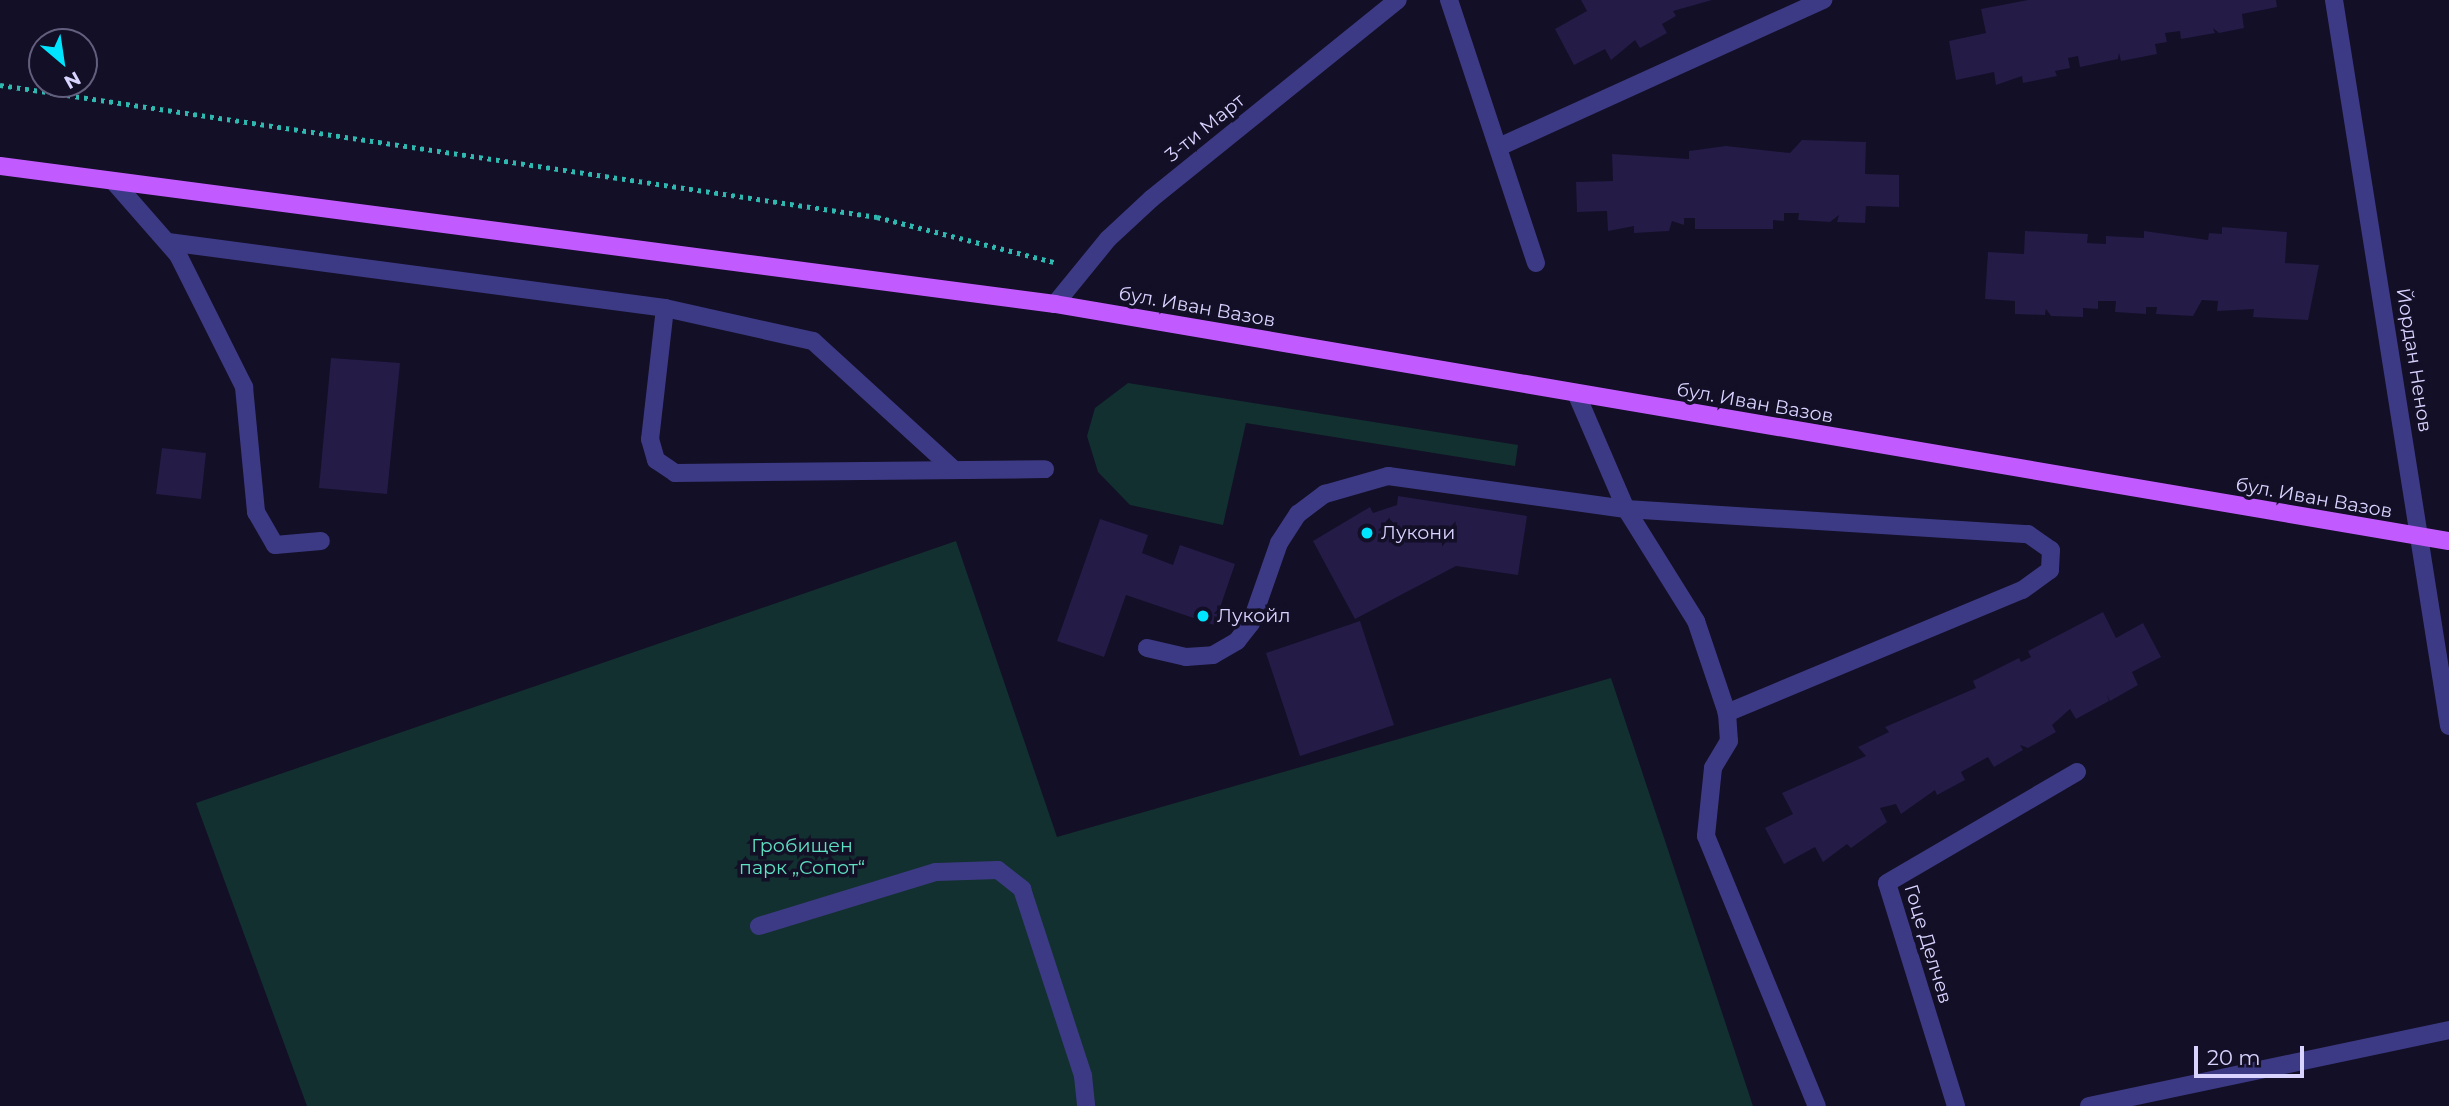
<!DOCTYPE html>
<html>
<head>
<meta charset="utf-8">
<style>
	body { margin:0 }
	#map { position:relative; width:2449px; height:1106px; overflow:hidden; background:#130f26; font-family:Montserrat,sans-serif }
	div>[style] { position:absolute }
	.green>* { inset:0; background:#12302f }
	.building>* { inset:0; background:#241b47 }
	.path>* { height:4.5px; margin-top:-2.25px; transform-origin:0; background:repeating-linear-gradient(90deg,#2fb8b0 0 3.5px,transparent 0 8.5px) }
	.minor>* { height:18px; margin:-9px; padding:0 9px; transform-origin:9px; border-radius:9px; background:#3d3a85 }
	.major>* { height:18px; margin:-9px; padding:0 9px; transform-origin:9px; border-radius:9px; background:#c25bff }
	.dots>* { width:19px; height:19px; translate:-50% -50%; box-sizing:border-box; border:4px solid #130f26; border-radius:50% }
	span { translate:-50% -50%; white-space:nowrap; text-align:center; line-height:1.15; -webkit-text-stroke:7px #130f26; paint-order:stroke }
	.street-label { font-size:19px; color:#d9d4ff }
	.poi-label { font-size:19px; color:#d9d4ff }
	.left { translate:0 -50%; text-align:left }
	.park-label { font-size:19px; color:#5fe0c0 }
	.north { position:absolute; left:28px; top:28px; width:70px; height:70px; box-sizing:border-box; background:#130f26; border:2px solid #625e7d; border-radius:50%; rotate:151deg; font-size:19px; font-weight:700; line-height:28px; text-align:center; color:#d9d4ff }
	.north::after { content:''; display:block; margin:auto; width:24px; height:32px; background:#00e5ff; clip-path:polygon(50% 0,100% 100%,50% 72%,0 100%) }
	.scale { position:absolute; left:2194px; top:1046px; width:110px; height:32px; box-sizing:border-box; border:4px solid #d9d4ff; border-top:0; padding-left:9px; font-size:21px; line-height:24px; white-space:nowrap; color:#d9d4ff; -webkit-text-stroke:5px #130f26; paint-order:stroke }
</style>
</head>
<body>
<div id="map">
	<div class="green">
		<div style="clip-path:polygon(1128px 383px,1518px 445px,1515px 466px,1246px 423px,1223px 525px,1130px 505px,1098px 472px,1087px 436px,1095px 408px)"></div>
		<div style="clip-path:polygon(956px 541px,1057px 837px,1611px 678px,1753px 1106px,307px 1106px,196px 803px)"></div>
	</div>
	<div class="building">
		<div style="clip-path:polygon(1581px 0,1712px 0,1673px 11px,1676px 16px,1662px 24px,1667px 33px,1640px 48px,1635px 40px,1611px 60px,1605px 49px,1574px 65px,1555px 29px,1587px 11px)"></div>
		<div style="clip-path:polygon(2028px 0,2276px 0,2277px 7px,2242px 14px,2244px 28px,2219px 33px,2213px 28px,2215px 33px,2181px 39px,2180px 31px,2165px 33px,2167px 42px,2155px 44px,2157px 54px,2121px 61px,2119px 53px,2118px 59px,2080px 67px,2078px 56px,2068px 58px,2070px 68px,2055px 71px,2057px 76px,2023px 83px,2022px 76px,1996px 85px,1994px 72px,1956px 80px,1949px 41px,1986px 33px,1981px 9px)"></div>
		<div style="clip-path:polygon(1802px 140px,1866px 142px,1865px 174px,1899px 175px,1899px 207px,1866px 206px,1865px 223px,1837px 222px,1839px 215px,1830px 222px,1798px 220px,1799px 213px,1784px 213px,1784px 221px,1773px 220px,1773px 229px,1695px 229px,1695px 218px,1684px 218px,1684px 225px,1672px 221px,1669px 231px,1634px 233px,1634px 226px,1608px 231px,1607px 211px,1577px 212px,1576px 182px,1613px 181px,1612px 154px,1689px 159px,1689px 151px,1726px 146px,1790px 153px)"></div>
		<div style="clip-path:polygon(2222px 227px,2287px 232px,2285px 263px,2319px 265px,2308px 320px,2253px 317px,2254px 309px,2217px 311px,2218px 301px,2202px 300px,2193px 316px,2156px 314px,2157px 307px,2146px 307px,2146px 314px,2115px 312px,2116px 301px,2098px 301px,2098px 309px,2083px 308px,2083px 317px,2051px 316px,2046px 309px,2045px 315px,2015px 314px,2015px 301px,1985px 299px,1988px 252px,2024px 254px,2025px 231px,2088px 234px,2087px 243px,2106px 244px,2106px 236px,2144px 238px,2144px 231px,2208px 240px,2209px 233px,2222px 234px)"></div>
		<div style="clip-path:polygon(331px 358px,400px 363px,387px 494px,319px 488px)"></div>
		<div style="clip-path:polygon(162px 448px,206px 453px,201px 499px,156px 494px)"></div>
		<div style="clip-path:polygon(1398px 496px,1527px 516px,1518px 575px,1456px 566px,1355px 619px,1313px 541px,1370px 507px,1373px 513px,1397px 505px)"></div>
		<div style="clip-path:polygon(1100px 519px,1148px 535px,1142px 553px,1173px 565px,1180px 545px,1235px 564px,1214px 625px,1126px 595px,1104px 657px,1057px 641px)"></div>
		<div style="clip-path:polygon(2103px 612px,2116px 638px,2143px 623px,2161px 657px,2132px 672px,2138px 685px,2110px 701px,2107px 695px,2109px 701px,2076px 719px,2070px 709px,2052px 725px,2056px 732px,2028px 748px,2020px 745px,2023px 750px,1994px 767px,1988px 757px,1961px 772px,1965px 780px,1937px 795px,1935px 790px,1901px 814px,1896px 804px,1880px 808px,1887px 822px,1851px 848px,1847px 844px,1823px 862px,1815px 847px,1784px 864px,1765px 828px,1793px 814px,1782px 793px,1866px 756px,1858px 747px,1889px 732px,1885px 727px,1976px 688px,1973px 681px,2019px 658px,2021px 662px,2031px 657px,2028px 651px)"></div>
		<div style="clip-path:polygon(1360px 621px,1394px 725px,1300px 756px,1266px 653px)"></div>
	</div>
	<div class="path">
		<div style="left:0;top:85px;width:887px;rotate:8.56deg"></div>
		<div style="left:877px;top:217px;width:183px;rotate:14.3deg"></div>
	</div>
	<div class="minor">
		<div style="left:1449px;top:0;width:277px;rotate:71.7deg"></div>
		<div style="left:2334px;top:0;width:735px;rotate:81deg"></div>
		<div style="left:1501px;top:146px;width:354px;rotate:-24.4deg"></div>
		<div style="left:115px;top:183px;width:96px;rotate:48.8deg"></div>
		<div style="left:178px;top:255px;width:148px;rotate:63.4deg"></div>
		<div style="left:244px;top:387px;width:126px;rotate:84.5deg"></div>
		<div style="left:256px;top:512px;width:38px;rotate:60deg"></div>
		<div style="left:275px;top:545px;width:46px;rotate:-5deg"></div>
		<div style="left:168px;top:242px;width:501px;rotate:7.56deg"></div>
		<div style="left:665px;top:308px;width:152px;rotate:12.6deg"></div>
		<div style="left:813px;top:341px;width:187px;rotate:42.4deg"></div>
		<div style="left:1055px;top:304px;width:84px;rotate:-50.8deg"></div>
		<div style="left:1108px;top:239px;width:59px;rotate:-42.9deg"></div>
		<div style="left:1151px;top:199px;width:317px;rotate:-38.9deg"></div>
		<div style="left:665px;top:308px;width:132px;rotate:96.5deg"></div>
		<div style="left:650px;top:439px;width:22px;rotate:74deg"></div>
		<div style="left:656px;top:460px;width:23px;rotate:34deg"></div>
		<div style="left:675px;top:473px;width:370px;rotate:-0.6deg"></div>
		<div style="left:1576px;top:393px;width:126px;rotate:66.7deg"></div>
		<div style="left:1626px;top:509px;width:132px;rotate:58deg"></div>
		<div style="left:1696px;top:621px;width:97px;rotate:71.4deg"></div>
		<div style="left:1727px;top:713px;width:28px;rotate:86deg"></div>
		<div style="left:1729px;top:741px;width:31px;rotate:121deg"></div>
		<div style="left:1713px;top:768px;width:68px;rotate:95.9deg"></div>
		<div style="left:1706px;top:836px;width:292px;rotate:67.7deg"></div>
		<div style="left:1147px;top:648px;width:40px;rotate:13deg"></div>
		<div style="left:1186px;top:657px;width:27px;rotate:-4deg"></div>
		<div style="left:1213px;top:655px;width:28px;rotate:-30deg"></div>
		<div style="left:1237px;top:641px;width:23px;rotate:-52deg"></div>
		<div style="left:1251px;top:623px;width:85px;rotate:-70.7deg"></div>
		<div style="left:1279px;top:543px;width:35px;rotate:-57deg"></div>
		<div style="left:1298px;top:514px;width:34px;rotate:-37deg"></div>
		<div style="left:1325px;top:494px;width:66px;rotate:-15.9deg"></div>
		<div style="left:1388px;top:476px;width:240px;rotate:7.9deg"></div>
		<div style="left:1626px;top:509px;width:403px;rotate:3.6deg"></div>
		<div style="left:2028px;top:534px;width:28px;rotate:35deg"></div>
		<div style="left:2051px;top:550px;width:20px;rotate:93deg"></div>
		<div style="left:2050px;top:570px;width:34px;rotate:144deg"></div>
		<div style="left:2022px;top:590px;width:320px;rotate:157.4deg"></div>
		<div style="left:759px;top:926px;width:185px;rotate:-17deg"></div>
		<div style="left:936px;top:872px;width:62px;rotate:-1.8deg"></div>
		<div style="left:998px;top:870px;width:31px;rotate:38deg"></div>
		<div style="left:1022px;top:889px;width:197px;rotate:71.9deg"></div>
		<div style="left:1083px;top:1076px;width:30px;rotate:84deg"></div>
		<div style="left:1956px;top:1106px;width:233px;rotate:-107.2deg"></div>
		<div style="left:1887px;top:883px;width:220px;rotate:-30.3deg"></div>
		<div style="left:2089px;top:1106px;width:368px;rotate:-11.9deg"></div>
	</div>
	<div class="major">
		<div style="left:0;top:166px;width:1064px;rotate:7.45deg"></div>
		<div style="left:1055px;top:304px;width:1414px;rotate:9.65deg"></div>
	</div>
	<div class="dots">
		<div style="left:1367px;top:533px;background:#00e5ff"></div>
		<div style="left:1203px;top:616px;background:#00e5ff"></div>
	</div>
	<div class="street-label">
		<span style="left:1205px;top:128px;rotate:-39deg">3-ти Март</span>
		<span style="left:1197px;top:307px;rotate:10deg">бул. Иван Вазов</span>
		<span style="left:2414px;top:360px;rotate:81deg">Йордан Ненов</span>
		<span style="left:1755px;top:403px;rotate:10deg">бул. Иван Вазов</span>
		<span style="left:2314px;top:498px;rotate:10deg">бул. Иван Вазов</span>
		<span style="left:1928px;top:944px;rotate:73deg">Гоце Делчев</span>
	</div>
	<div class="poi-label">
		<span class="left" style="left:1381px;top:533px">Лукони</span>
		<span class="left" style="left:1217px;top:616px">Лукойл</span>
	</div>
	<div class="park-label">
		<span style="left:802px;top:857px">Гробищен<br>парк „Сопот“</span>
	</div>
	<div class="north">N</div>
	<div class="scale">20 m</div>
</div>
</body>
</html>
